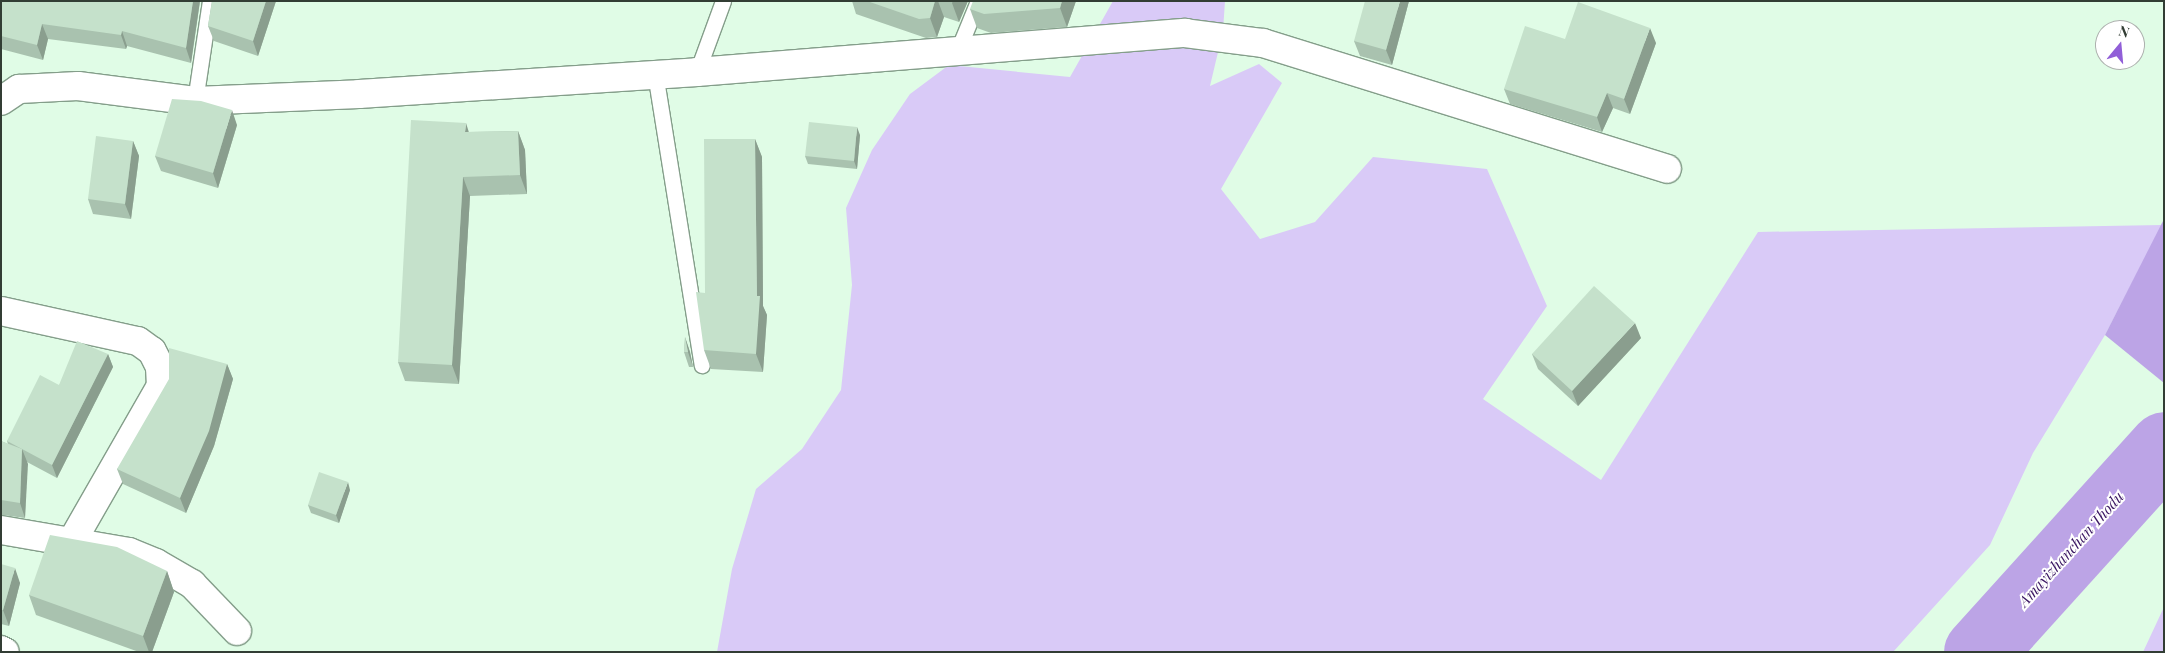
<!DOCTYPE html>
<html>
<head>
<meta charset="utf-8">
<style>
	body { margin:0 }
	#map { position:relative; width:2165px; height:653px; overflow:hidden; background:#e0fce6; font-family:"Playfair Display",serif }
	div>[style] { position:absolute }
	.green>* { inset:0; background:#d9caf7 }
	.water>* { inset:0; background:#bca4e6 }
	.river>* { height:71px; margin:-35.5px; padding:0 35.5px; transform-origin:35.5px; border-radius:35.5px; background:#bca4e6 }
	.roads { filter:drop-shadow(1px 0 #849e8a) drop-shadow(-1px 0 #849e8a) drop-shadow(0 1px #849e8a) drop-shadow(0 -1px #849e8a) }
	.service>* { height:15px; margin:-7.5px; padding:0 7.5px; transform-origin:7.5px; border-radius:7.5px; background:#fff }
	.minor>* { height:28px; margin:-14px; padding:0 14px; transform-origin:14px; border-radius:14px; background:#fff }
	.wall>* { inset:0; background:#a9c2af }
	.shaded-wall>* { inset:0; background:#8a9e8e }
	.building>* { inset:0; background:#c5e1cb }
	span { translate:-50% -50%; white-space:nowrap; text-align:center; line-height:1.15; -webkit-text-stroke:4px #fff; paint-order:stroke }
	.water-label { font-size:15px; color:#3a1662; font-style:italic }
	.frame { position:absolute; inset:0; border:2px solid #323d34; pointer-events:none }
	.north { position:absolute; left:2095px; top:20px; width:50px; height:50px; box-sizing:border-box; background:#fff; border:1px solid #adb1ae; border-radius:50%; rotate:17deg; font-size:14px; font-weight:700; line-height:20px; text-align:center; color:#323d34 }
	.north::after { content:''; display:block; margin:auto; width:18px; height:22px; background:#915fd8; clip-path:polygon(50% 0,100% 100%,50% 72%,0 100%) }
</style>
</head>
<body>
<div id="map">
	<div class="green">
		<div style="clip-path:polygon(1113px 1px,1225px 1px,1223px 31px,1210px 86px,1259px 64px,1282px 83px,1221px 189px,1260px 239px,1315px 222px,1373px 157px,1487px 169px,1547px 306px,1483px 399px,1601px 480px,1758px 232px,2162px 225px,2105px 335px,2033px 453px,1990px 545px,1893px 652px,717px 652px,732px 569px,756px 489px,802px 449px,841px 390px,852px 285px,846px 208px,872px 150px,910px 94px,949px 65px,1070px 77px)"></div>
		<div style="clip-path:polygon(2164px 607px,2164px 652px,2143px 652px)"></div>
	</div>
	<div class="water">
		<div style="clip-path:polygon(2164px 219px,2164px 383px,2105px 335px)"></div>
	</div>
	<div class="river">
		<div style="left:1979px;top:652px;width:276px;rotate:-47.9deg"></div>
	</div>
	<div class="roads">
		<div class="service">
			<div style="left:958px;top:50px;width:53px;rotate:-67.8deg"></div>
			<div style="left:697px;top:72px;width:76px;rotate:-69.9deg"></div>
			<div style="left:655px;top:73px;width:296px;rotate:80.9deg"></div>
			<div style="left:195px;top:101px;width:101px;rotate:-81.5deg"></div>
		</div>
		<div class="minor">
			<div style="left:1px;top:101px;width:22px;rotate:-34deg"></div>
			<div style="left:19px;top:89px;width:59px;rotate:-2.9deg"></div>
			<div style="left:78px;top:86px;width:118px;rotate:7.3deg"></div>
			<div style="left:195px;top:101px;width:164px;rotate:-2.4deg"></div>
			<div style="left:359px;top:94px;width:339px;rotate:-3.7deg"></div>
			<div style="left:697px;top:72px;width:490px;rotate:-4.6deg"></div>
			<div style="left:1185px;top:33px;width:79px;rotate:7.3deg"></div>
			<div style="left:1263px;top:43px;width:423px;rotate:17.3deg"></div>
			<div style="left:1px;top:311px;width:140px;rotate:12.4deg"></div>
			<div style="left:138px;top:341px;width:17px;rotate:36deg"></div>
			<div style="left:152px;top:351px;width:18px;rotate:63deg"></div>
			<div style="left:160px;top:367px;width:19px;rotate:87deg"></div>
			<div style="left:161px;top:386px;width:181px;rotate:119.8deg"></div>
			<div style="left:1px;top:530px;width:130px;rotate:9.8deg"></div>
			<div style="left:129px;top:552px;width:29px;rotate:22deg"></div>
			<div style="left:156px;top:563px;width:42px;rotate:30.3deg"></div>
			<div style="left:192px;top:584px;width:65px;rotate:46.2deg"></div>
			<div style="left:1px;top:650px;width:4px;rotate:27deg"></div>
		</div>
	</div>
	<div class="wall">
		<div style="clip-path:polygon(1px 1px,200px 1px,191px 63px,127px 46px,126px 49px,48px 39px,43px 60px,1px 49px)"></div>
		<div style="clip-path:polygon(212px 1px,276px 1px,258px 56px,214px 41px,208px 26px)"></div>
		<div style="clip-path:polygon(852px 1px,968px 1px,959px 22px,944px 17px,937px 37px,926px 38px,856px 14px)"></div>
		<div style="clip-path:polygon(1076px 1px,1067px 27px,991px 33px,977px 28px,970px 9px)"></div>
		<div style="clip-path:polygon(1409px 1px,1392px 65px,1360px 56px,1354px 41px)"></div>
		<div style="clip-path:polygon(1565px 39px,1656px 43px,1630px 114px,1613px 108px,1602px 132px,1510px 104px,1504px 89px)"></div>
		<div style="clip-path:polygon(237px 125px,218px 188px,161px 171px,155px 156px)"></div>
		<div style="clip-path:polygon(518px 131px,525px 150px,527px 194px,470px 196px,459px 384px,405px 381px,398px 362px,469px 132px)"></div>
		<div style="clip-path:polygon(860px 135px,857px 169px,808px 164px,805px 156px)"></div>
		<div style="clip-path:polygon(755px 139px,762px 157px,763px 306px,767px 315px,763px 372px,711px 369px,704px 350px)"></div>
		<div style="clip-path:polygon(133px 141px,139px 156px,131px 219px,93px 214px,88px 199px)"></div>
		<div style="clip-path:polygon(685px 337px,690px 352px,693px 367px,689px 367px,684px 352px)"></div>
		<div style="clip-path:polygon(1641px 338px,1578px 406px,1538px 369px,1532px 354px)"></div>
		<div style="clip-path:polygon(108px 354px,113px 367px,57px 478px,27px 462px,25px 518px,3px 515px,1px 515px,1px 441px,8px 444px,7px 441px,59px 385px)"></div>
		<div style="clip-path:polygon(227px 364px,233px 379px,214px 446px,186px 513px,123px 484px,117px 469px)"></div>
		<div style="clip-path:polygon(350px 490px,339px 523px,311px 513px,308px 505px)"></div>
		<div style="clip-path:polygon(1px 564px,20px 583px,9px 626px,1px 624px)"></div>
		<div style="clip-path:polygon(167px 571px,174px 592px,152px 652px,139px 652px,36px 615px,29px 595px)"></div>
	</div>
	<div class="shaded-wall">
		<div style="clip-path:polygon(193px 1px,200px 1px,191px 63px,186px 48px)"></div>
		<div style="clip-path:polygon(266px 1px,276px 1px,258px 56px,253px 41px)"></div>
		<div style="clip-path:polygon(935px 1px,938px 1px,944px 17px,937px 37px,930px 18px)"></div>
		<div style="clip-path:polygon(953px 1px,968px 1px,959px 22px,952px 3px)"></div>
		<div style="clip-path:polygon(1062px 1px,1076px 1px,1067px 27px,1060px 8px)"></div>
		<div style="clip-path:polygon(1400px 1px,1409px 1px,1392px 65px,1386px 50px)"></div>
		<div style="clip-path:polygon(42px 24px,48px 39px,43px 60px,37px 45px)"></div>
		<div style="clip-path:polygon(1650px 28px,1656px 43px,1630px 114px,1624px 99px)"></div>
		<div style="clip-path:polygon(122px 31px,127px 46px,126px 49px,121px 35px)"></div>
		<div style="clip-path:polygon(1607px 93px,1613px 108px,1602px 132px,1597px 117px)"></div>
		<div style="clip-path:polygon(232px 110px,237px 125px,218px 188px,213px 173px)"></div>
		<div style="clip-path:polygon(466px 123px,472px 142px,465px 132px)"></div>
		<div style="clip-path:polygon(857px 127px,860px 135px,857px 169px,854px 161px)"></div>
		<div style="clip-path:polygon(518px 131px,525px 150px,527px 194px,520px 175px)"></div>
		<div style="clip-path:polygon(755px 139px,762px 157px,763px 306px,767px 315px,763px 372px,756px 354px,757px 296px)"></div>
		<div style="clip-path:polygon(133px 141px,139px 156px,131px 219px,125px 204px)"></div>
		<div style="clip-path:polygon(463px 177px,470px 196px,459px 384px,452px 365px)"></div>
		<div style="clip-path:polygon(1635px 323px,1641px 338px,1578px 406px,1572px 391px)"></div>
		<div style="clip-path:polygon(685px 337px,690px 352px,693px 367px,688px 352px)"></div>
		<div style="clip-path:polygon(108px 354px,113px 367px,57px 478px,52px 465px)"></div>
		<div style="clip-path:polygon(227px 364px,233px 379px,214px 446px,186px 513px,180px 498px)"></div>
		<div style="clip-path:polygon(22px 449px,28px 464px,25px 518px,20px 503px)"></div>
		<div style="clip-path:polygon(348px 482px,350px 490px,339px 523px,336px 515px)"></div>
		<div style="clip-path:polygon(15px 568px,20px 583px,9px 626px,3px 610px)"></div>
		<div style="clip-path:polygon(167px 571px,174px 592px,152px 652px,149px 652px,143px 636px)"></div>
	</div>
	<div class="building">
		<div style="clip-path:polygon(1px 1px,193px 1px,186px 48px,122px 31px,121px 35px,42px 24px,37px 45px,1px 36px)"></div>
		<div style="clip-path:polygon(212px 1px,266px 1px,253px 41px,208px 26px)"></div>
		<div style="clip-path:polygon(867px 1px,935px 1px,930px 18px,919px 19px)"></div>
		<div style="clip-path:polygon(973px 1px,1062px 1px,1060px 8px,984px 14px,970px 9px)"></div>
		<div style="clip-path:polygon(1365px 1px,1400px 1px,1386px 50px,1354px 41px)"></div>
		<div style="clip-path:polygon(1578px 2px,1650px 28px,1624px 99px,1607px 93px,1597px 117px,1504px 89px,1525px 26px,1565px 39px)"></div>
		<div style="clip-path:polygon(172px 99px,201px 101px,232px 110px,213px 173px,155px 156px)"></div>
		<div style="clip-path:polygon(411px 120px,466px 123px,465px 132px,518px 131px,520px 175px,463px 177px,452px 365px,398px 362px)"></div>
		<div style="clip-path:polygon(809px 122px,857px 127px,854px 161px,805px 156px)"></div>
		<div style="clip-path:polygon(96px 136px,133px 141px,125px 204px,88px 199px)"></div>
		<div style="clip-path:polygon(704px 139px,755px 139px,757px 296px,760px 296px,756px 354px,704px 350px,696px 292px,705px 293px)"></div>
		<div style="clip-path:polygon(1594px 286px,1635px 323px,1572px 391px,1532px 354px)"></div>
		<div style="clip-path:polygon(685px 337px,688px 352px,684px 352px)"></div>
		<div style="clip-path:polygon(77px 341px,108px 354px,52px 465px,7px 441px,40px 375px,59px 385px)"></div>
		<div style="clip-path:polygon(169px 348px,227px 364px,209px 431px,180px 498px,117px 469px,169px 379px)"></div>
		<div style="clip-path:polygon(1px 441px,22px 449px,20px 503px,1px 500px)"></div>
		<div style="clip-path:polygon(319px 472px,348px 482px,336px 515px,308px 505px)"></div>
		<div style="clip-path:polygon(50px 535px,117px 547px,167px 571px,143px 636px,29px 595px)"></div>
		<div style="clip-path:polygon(1px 564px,15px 568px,3px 610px,1px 610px)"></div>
	</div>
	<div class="water-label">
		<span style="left:2071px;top:549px;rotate:-48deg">Amayizhanchan Thodu</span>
	</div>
	<div class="frame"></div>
	<div class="north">N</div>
</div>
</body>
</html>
